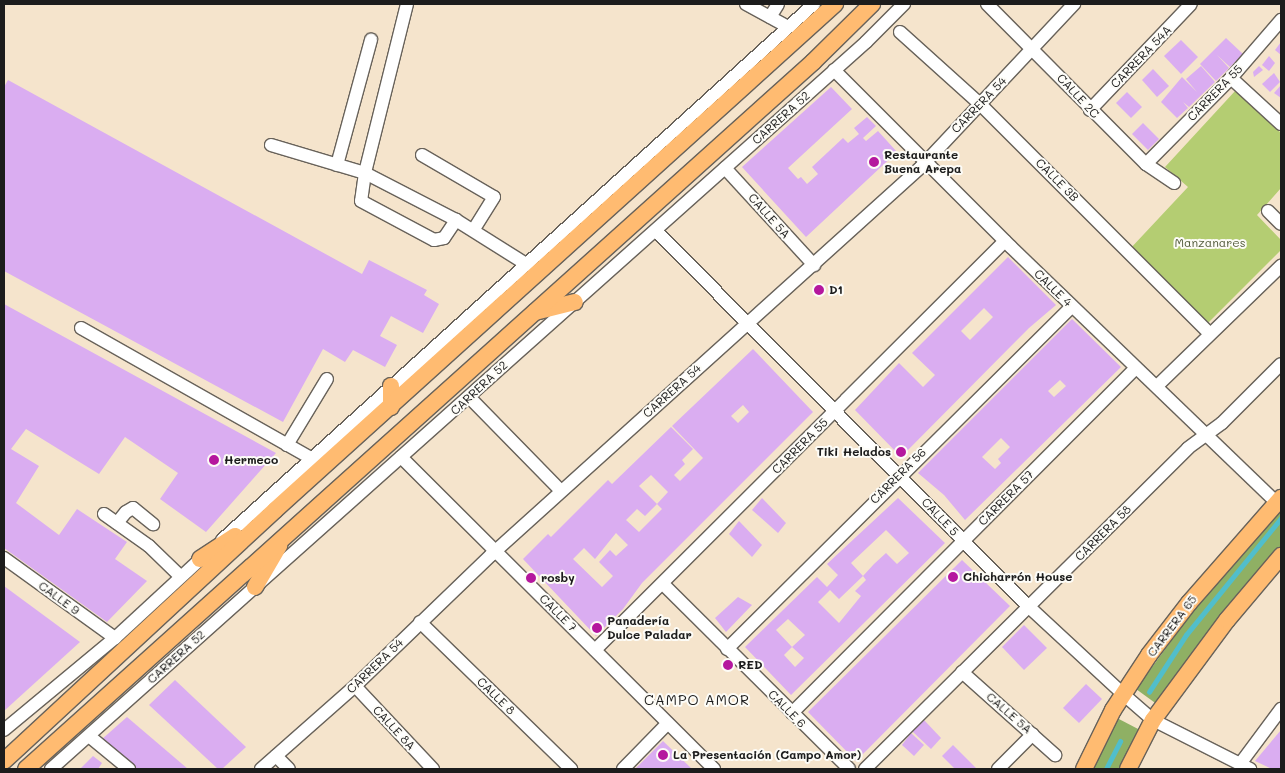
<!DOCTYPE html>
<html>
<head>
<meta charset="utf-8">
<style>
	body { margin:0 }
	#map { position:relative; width:1285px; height:773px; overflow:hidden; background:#f5e4cc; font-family:Mali,sans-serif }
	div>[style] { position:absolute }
	.green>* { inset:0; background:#b4cd72 }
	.forest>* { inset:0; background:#8fb064 }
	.stream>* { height:4.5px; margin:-2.25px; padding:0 2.25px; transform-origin:2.25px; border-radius:2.25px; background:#51becb }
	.building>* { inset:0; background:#daadf1 }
	.roads { filter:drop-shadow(1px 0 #68625a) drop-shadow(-1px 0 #68625a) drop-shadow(0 1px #68625a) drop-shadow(0 -1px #68625a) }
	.minor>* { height:12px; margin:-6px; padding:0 6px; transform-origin:6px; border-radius:6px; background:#fff }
	.major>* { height:16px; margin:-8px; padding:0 8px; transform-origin:8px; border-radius:8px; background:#ffbb71 }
	.dots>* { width:14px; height:14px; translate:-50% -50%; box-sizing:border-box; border:2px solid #fdfcf7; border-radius:50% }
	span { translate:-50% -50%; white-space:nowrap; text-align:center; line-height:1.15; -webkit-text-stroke:4px #fdfcf7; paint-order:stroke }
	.street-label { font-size:12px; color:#1c1c1c }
	.poi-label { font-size:12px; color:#1c1c1c; font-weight:700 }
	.left { translate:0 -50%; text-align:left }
	.right { translate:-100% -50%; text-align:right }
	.park-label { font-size:12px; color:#515a3a }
	.neighbourhood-label { font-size:14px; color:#1c1c1c; letter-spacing:1px }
	.frame { position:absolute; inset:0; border:5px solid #1c1c1c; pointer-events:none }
</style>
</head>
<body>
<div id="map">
	<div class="green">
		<div style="clip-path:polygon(1236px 90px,1281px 133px,1281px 188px,1257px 215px,1281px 240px,1281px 250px,1207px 324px,1129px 250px,1188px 187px,1165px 167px)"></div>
	</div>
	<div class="forest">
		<div style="clip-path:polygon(1281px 507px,1281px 548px,1234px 601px,1158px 705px,1136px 689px,1213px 584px)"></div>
		<div style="clip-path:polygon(1117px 718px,1140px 730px,1120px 769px,1092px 769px)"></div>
	</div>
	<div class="stream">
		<div style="left:1149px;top:692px;width:68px;rotate:-57deg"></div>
		<div style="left:1186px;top:635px;width:151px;rotate:-50.9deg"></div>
		<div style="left:1106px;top:769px;width:31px;rotate:-63deg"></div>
	</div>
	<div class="building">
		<div style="clip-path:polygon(1226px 38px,1243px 54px,1230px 67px,1217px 55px,1229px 68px,1216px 81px,1200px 64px)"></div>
		<div style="clip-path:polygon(1181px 40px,1198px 57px,1181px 74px,1164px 56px)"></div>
		<div style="clip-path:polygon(1281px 42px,1281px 55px,1275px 50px)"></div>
		<div style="clip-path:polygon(1269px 56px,1275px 63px,1269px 71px,1262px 65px)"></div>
		<div style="clip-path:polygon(1201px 66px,1215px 82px,1189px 107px,1183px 102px,1188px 108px,1177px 118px,1161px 102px,1182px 77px,1197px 92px,1186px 79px)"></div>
		<div style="clip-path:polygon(1259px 66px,1263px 70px,1254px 77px,1253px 72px)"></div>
		<div style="clip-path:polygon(1153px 69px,1169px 86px,1157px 97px,1142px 80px)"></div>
		<div style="clip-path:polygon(1274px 73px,1280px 82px,1270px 92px,1262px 84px)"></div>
		<div style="clip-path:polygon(8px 80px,362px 274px,369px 260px,427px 290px,424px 295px,439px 304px,423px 333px,391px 316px,380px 336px,397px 345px,385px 367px,353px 350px,345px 362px,323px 349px,283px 422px,4px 271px,4px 87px)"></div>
		<div style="clip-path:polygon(1281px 85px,1281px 98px,1274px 93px)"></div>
		<div style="clip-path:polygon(831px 87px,852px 109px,788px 168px,798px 179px,801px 177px,807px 184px,818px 174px,812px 167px,843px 138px,848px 143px,859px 134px,854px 128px,867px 117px,876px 126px,863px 138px,866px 141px,878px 131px,897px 152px,806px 237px,742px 167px)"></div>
		<div style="clip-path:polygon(1127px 92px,1142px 107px,1131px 118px,1116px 103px)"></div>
		<div style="clip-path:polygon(1143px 123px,1159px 139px,1148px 150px,1132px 134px)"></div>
		<div style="clip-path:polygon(evenodd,1008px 257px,1056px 305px,1029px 328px,901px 457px,855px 410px,899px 363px,923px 387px,935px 375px,912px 353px,1008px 257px,984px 308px,993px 317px,970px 340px,961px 331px,984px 308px)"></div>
		<div style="clip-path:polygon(4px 304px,276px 453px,206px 532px,160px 499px,178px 473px,125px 437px,99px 474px,26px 429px,11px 449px,39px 466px,16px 503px,59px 535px,77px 509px,127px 542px,115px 559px,147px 581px,107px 622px,4px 548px)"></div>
		<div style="clip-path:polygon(evenodd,1072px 319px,1121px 367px,965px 520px,944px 495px,918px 473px,1072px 319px,1060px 380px,1066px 386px,1054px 397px,1048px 391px,1060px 380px,1072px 319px,1001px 438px,1010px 447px,998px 459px,1001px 463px,995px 469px,982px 457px,1001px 438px)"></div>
		<div style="clip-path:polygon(evenodd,753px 349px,813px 412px,642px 583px,623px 609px,596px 636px,523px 559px,548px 534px,551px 537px,608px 480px,612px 484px,671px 427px,693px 449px,682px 460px,685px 464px,674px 475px,680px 481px,703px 458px,672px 426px,753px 349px,743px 405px,749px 412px,738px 423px,731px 416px,743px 405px,753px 349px,651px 475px,668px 492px,657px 504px,662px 509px,639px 532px,626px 520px,637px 509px,645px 516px,657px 504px,639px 486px,651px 475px,753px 349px,616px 533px,628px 545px,616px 556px,610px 550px,599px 562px,613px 576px,602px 587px,573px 559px,584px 548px,595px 559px,616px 533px)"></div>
		<div style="clip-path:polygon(762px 498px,786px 523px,778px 533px,752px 510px)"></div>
		<div style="clip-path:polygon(evenodd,898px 498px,945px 543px,791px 695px,745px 647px,817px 577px,827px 587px,838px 575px,827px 564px,898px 498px,886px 530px,909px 553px,897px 564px,886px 553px,874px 564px,863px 576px,866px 580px,855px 591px,861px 596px,839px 623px,818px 602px,830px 590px,839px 599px,863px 576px,851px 563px,886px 530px,898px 498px,788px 619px,805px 635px,792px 647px,804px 658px,795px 667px,784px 655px,792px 647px,776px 630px,788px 619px)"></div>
		<div style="clip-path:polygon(739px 521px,762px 545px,752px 557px,729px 534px)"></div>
		<div style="clip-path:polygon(962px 560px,1010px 606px,856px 761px,808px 712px)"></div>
		<div style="clip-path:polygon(4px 586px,80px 642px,4px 711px)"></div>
		<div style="clip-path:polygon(738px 597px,752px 605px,726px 632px,715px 618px)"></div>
		<div style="clip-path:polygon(1024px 625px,1047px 648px,1024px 670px,1002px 647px)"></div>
		<div style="clip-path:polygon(175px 680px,246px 747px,222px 769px,218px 769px,149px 705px)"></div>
		<div style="clip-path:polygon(1086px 684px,1102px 699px,1079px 723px,1063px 708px)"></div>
		<div style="clip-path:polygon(127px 717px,188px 769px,137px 769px,101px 740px)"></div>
		<div style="clip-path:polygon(924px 720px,941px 738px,931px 749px,912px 731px)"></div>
		<div style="clip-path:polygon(1281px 730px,1281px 769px,1272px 769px,1255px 761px)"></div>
		<div style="clip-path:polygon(911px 733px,924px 745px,914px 756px,902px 745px)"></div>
		<div style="clip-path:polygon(663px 741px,692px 769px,635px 769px)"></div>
		<div style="clip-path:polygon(953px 745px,977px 769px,955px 769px,942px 756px)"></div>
		<div style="clip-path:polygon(93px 756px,102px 763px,98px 769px,80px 769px)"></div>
	</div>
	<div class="roads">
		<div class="minor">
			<div style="left:407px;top:4px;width:174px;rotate:104deg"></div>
			<div style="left:365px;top:173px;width:102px;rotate:27.3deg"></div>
			<div style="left:456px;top:220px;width:83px;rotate:32.2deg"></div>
			<div style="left:746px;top:4px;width:48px;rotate:28.7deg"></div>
			<div style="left:987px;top:4px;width:226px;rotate:45.2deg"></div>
			<div style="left:1146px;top:164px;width:34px;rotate:34deg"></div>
			<div style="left:770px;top:17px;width:15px;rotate:-58deg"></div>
			<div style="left:900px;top:32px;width:108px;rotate:42deg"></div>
			<div style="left:980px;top:104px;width:325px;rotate:45deg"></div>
			<div style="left:834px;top:70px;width:250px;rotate:45deg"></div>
			<div style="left:1011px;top:247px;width:369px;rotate:43.9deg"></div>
			<div style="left:1231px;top:78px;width:68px;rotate:42.6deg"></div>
			<div style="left:1090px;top:110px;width:146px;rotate:-46.4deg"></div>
			<div style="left:271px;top:145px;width:98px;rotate:16.6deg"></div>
			<div style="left:365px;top:173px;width:28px;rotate:98deg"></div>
			<div style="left:361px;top:201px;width:83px;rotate:28.1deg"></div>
			<div style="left:434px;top:240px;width:10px;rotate:-11deg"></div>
			<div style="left:444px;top:238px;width:22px;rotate:-56deg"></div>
			<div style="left:422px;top:155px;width:83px;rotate:30.3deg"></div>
			<div style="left:494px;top:197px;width:39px;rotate:122deg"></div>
			<div style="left:1146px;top:164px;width:121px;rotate:-45.3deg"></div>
			<div style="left:1231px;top:78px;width:77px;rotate:-49.2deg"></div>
			<div style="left:337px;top:165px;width:130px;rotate:-74.8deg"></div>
			<div style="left:725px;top:168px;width:132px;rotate:47.5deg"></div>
			<div style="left:1268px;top:211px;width:18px;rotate:45deg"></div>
			<div style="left:656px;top:231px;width:528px;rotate:45.23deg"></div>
			<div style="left:1028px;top:606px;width:129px;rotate:42.8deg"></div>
			<div style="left:1123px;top:694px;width:40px;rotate:41deg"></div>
			<div style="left:1153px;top:720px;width:109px;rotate:26.8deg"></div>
			<div style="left:81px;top:328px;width:264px;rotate:29.5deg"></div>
			<div style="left:1157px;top:386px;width:173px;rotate:-44.1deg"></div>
			<div style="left:470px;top:398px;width:130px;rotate:45.6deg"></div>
			<div style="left:287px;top:445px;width:77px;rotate:-58.8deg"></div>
			<div style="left:401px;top:457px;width:442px;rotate:44.9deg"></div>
			<div style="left:104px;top:514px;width:55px;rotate:35.4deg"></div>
			<div style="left:149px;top:546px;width:43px;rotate:44.1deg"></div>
			<div style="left:117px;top:523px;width:14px;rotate:-51deg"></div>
			<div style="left:126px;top:512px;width:8px;rotate:-30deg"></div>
			<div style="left:133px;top:508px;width:26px;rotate:39deg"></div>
			<div style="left:222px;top:540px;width:799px;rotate:-42.16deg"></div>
			<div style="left:4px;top:558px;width:137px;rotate:35.8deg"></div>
			<div style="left:663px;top:584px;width:262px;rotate:44.8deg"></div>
			<div style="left:420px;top:622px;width:211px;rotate:44.2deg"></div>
			<div style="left:727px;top:649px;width:486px;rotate:-44.8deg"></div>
			<div style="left:595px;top:650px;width:579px;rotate:-44.93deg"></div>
			<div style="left:962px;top:672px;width:125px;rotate:41.7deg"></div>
			<div style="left:355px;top:686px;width:114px;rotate:46.8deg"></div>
			<div style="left:792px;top:713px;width:487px;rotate:-45.1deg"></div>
			<div style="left:4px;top:730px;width:144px;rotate:-39.7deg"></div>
			<div style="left:115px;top:638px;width:125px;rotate:-42.7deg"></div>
			<div style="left:89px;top:736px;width:52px;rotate:39.5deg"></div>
			<div style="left:276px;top:756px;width:18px;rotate:45deg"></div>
			<div style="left:1240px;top:764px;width:69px;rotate:-53.3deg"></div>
			<div style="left:51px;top:769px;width:1092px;rotate:-41.73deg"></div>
			<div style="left:866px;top:42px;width:54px;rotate:-45deg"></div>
			<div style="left:261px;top:769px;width:125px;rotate:-41.4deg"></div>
			<div style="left:355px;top:686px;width:189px;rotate:-43.9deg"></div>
			<div style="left:491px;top:555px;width:579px;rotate:-42.06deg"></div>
			<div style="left:921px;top:167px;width:224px;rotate:-46.8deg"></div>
			<div style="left:623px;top:769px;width:64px;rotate:-45.6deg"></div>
			<div style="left:865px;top:769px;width:455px;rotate:-44.8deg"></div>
			<div style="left:1188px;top:448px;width:42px;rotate:-36.3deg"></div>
			<div style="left:1222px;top:423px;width:83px;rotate:-45deg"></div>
			<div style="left:998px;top:769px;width:49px;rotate:-45deg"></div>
		</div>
		<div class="major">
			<div style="left:535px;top:312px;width:41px;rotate:-14deg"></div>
			<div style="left:391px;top:407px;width:21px;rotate:-90deg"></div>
			<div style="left:200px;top:559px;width:42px;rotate:-33.3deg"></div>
			<div style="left:255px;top:587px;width:48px;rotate:-59.7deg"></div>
			<div style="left:4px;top:761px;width:369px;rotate:-42.8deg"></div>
			<div style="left:275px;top:510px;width:755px;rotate:-42.1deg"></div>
			<div style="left:26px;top:769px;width:1058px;rotate:-41.93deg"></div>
			<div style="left:813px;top:62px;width:83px;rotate:-44.5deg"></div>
			<div style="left:1084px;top:769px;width:66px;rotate:-63.8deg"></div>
			<div style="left:1113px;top:710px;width:66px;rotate:-56.8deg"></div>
			<div style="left:1149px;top:655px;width:66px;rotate:-52.4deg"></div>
			<div style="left:1189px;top:603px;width:140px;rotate:-48.8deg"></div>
			<div style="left:1128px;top:769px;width:55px;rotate:-63deg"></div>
			<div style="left:1153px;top:720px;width:124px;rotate:-53.5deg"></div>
			<div style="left:1227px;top:620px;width:84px;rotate:-49.8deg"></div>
		</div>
	</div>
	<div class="dots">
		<div style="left:874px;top:162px;background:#b5179e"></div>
		<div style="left:819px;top:290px;background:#b5179e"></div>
		<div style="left:901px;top:452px;background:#b5179e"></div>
		<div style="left:214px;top:460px;background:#b5179e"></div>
		<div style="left:953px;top:577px;background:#b5179e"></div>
		<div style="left:531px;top:578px;background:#b5179e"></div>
		<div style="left:597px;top:628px;background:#b5179e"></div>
		<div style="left:728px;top:665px;background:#b5179e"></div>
		<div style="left:663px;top:755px;background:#b5179e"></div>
	</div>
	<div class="street-label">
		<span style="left:1141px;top:57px;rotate:-46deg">CARRERA 54A</span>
		<span style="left:1215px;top:93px;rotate:-46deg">CARRERA 55</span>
		<span style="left:1078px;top:96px;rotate:47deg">CALLE 2C</span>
		<span style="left:979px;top:105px;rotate:-46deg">CARRERA 54</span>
		<span style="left:781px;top:118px;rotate:-42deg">CARRERA 52</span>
		<span style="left:1057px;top:180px;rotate:45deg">CALLE 3B</span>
		<span style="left:769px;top:216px;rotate:48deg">CALLE 5A</span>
		<span style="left:1053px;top:288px;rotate:44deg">CALLE 4</span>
		<span style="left:479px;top:388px;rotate:-43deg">CARRERA 52</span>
		<span style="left:672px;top:391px;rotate:-42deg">CARRERA 54</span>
		<span style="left:800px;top:446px;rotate:-45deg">CARRERA 55</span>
		<span style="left:898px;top:476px;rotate:-45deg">CARRERA 56</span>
		<span style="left:1006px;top:498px;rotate:-45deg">CARRERA 57</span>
		<span style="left:940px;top:517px;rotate:46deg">CALLE 5</span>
		<span style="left:1103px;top:533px;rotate:-45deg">CARRERA 58</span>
		<span style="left:59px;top:598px;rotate:36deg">CALLE 9</span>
		<span style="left:558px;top:613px;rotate:45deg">CALLE 7</span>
		<span style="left:1172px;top:626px;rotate:-53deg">CARRERA 65</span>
		<span style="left:176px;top:657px;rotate:-42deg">CARRERA 52</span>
		<span style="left:375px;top:666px;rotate:-44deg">CARRERA 54</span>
		<span style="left:496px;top:696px;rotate:44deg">CALLE 8</span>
		<span style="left:787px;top:709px;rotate:45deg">CALLE 6</span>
		<span style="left:1009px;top:713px;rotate:41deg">CALLE 5A</span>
		<span style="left:394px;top:728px;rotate:47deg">CALLE 8A</span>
	</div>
	<div class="poi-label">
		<span class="left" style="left:884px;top:162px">Restaurante<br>Buena Arepa</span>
		<span class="left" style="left:829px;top:290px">D1</span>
		<span class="right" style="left:891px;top:452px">Tiki Helados</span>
		<span class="left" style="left:224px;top:460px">Hermeco</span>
		<span class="left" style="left:963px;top:577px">Chicharrón House</span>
		<span class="left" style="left:541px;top:578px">rosby</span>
		<span class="left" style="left:607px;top:628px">Panadería<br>Dulce Paladar</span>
		<span class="left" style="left:738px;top:665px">RED</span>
		<span class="left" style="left:673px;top:755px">La Presentación (Campo Amor)</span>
	</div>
	<div class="park-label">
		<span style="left:1210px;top:243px">Manzanares</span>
	</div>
	<div class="neighbourhood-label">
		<span style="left:697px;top:700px">CAMPO AMOR</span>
	</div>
	<div class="frame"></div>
</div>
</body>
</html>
